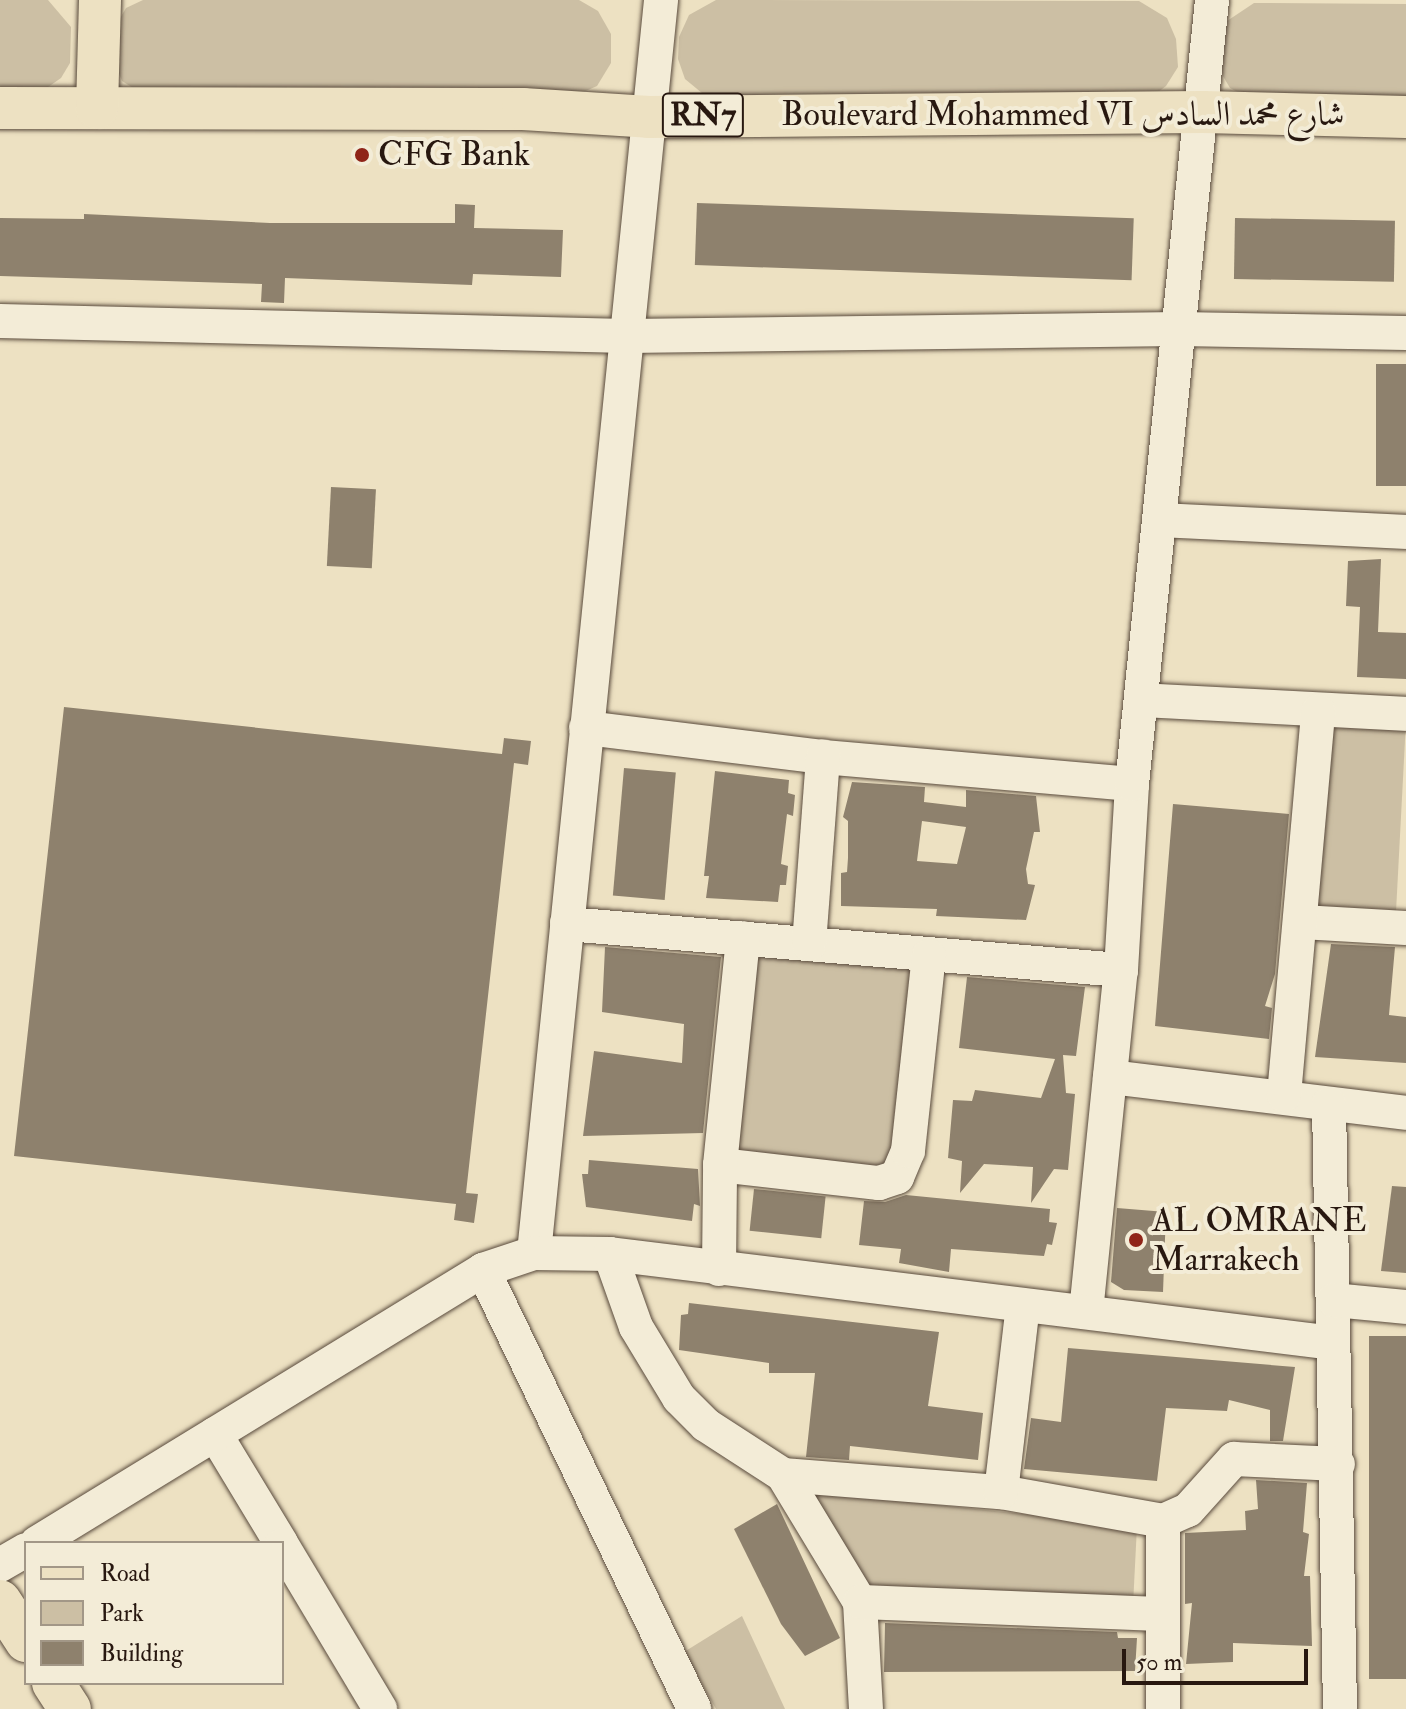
<!DOCTYPE html>
<html>
<head>
<meta charset="utf-8">
<style>
	body { margin:0 }
	#map { position:relative; width:1406px; height:1709px; overflow:hidden; background:#ede1c2; font-family:"IM FELL Double Pica",Amiri,serif }
	div>[style] { position:absolute }
	.green>* { inset:0; background:#ccbfa4; transform-origin:0 0 }
	.building>* { inset:0; background:#8e816d; transform-origin:0 0 }
	.roads { filter:drop-shadow(0 0 2px #594a3c) drop-shadow(0 0 2px #594a3c) }
	.minor>* { height:34px; margin:-17px; padding:0 17px; transform-origin:17px; border-radius:17px; background:#f3ecd7 }
	.major>* { height:42px; margin:-21px; padding:0 21px; transform-origin:21px; border-radius:21px; background:#ede1c2 }
	.dots>* { width:22px; height:22px; translate:-50% -50%; box-sizing:border-box; border:4px solid #f3ecd7; border-radius:50% }
	span { translate:-50% -50%; white-space:nowrap; text-align:center; line-height:1.15; -webkit-text-stroke:8px #f3ecd7; paint-order:stroke }
	.shield-label span { padding:2px 6px; background:#f3ecd7; border:2px solid; border-radius:6px; -webkit-text-stroke-width:0 }
	.shield-label { font-size:32px; color:#281810; font-weight:700 }
	.street-label { font-size:34px; color:#281810 }
	.poi-label { font-size:34px; color:#281810 }
	.left { translate:0 -50%; text-align:left }
	.legend { position:absolute; left:24px; top:1541px; width:260px; height:144px; box-sizing:border-box; background:#f3ecd7; border:2px solid #a29787; margin:0; padding:10px 14px; list-style:none; font-size:24px; color:#281810 }
	.legend li { display:flex; align-items:center; gap:16px; height:40px }
	.legend b { width:40px; border:2px solid #a29787 }
	.scale { position:absolute; left:1122px; top:1649px; width:186px; height:36px; box-sizing:border-box; border:4px solid #281810; border-top:0; padding-left:10px; font-size:24px; line-height:28px; white-space:nowrap; color:#281810; -webkit-text-stroke:6px #f3ecd7; paint-order:stroke }
</style>
</head>
<body>
<div id="map">
	<div class="green">
		<div style="clip-path:polygon(0 0,48px 0,71px 27px,70px 63px,61px 78px,38px 94px,0 94px)"></div>
		<div style="clip-path:polygon(143px 0,579px 0,598px 11px,611px 34px,611px 63px,597px 86px,572px 97px,146px 96px,122px 81px,115px 64px,114px 29px,126px 8px)"></div>
		<div style="clip-path:polygon(716px 0,1139px 1px,1167px 18px,1176px 39px,1178px 67px,1166px 86px,1145px 102px,708px 98px,685px 79px,678px 59px,679px 37px,689px 15px)"></div>
		<div style="clip-path:polygon(1254px 3px,1406px 4px,1406px 103px,1253px 100px,1230px 88px,1217px 66px,1216px 41px,1227px 21px)"></div>
		<div style="left:1324px;top:719px;width:82px;height:193px;rotate:3deg"></div>
		<div style="left:748px;top:950px;width:174px;height:211px;rotate:6deg"></div>
		<div style="clip-path:polygon(787px 1489px,1137px 1526px,1133px 1605px,853px 1601px)"></div>
		<div style="clip-path:polygon(742px 1616px,785px 1709px,716px 1709px,684px 1652px)"></div>
	</div>
	<div class="building">
		<div style="left:697px;top:203px;width:437px;height:62px;rotate:2deg"></div>
		<div style="clip-path:polygon(455px 204px,475px 205px,474px 228px,563px 230px,561px 277px,473px 274px,472px 285px,285px 278px,284px 303px,261px 302px,262px 284px,0 276px,0 218px,84px 219px,84px 214px,270px 223px,455px 223px)"></div>
		<div style="left:1235px;top:218px;width:160px;height:61px;rotate:1deg"></div>
		<div style="left:1376px;top:364px;width:30px;height:122px"></div>
		<div style="left:331px;top:487px;width:45px;height:79px;rotate:3deg"></div>
		<div style="clip-path:polygon(1381px 559px,1378px 632px,1406px 633px,1406px 679px,1357px 677px,1360px 607px,1346px 606px,1348px 561px)"></div>
		<div style="clip-path:polygon(64px 707px,502px 754px,504px 738px,531px 741px,528px 765px,514px 763px,466px 1193px,478px 1194px,474px 1223px,454px 1220px,456px 1204px,14px 1156px)"></div>
		<div style="left:624px;top:768px;width:52px;height:128px;rotate:5deg"></div>
		<div style="clip-path:polygon(715px 771px,789px 780px,788px 793px,795px 795px,793px 816px,787px 814px,781px 864px,788px 866px,786px 885px,780px 885px,778px 902px,706px 898px,709px 876px,704px 876px)"></div>
		<div style="clip-path:polygon(evenodd,852px 782px,925px 787px,924px 802px,966px 807px,966px 790px,1036px 796px,1040px 832px,1034px 832px,1026px 869px,1028px 884px,1035px 885px,1026px 920px,936px 916px,937px 909px,841px 906px,841px 873px,847px 872px,848px 858px,848px 821px,843px 817px,852px 782px,922px 821px,966px 827px,957px 864px,917px 861px,922px 821px)"></div>
		<div style="clip-path:polygon(1173px 804px,1289px 814px,1275px 974px,1265px 1006px,1272px 1008px,1269px 1039px,1155px 1026px)"></div>
		<div style="clip-path:polygon(1331px 944px,1395px 947px,1389px 1015px,1406px 1017px,1406px 1063px,1315px 1057px)"></div>
		<div style="clip-path:polygon(605px 947px,721px 957px,703px 1133px,583px 1136px,594px 1051px,682px 1063px,684px 1024px,602px 1012px)"></div>
		<div style="clip-path:polygon(967px 977px,1085px 987px,1076px 1056px,1063px 1055px,1066px 1093px,1075px 1094px,1068px 1170px,1054px 1169px,1031px 1203px,1033px 1167px,984px 1164px,960px 1193px,962px 1161px,948px 1158px,953px 1100px,972px 1101px,975px 1090px,1041px 1098px,1055px 1059px,959px 1048px)"></div>
		<div style="clip-path:polygon(589px 1160px,698px 1169px,700px 1206px,694px 1204px,692px 1221px,586px 1207px,582px 1174px,588px 1174px)"></div>
		<div style="clip-path:polygon(1392px 1186px,1406px 1187px,1406px 1273px,1381px 1271px)"></div>
		<div style="left:754px;top:1189px;width:72px;height:42px;rotate:6deg"></div>
		<div style="clip-path:polygon(906px 1195px,1050px 1209px,1049px 1222px,1057px 1223px,1052px 1245px,1047px 1244px,1044px 1256px,951px 1249px,949px 1272px,899px 1263px,901px 1249px,859px 1245px,864px 1201px,885px 1202px)"></div>
		<div style="clip-path:polygon(1117px 1208px,1166px 1212px,1163px 1292px,1124px 1290px,1111px 1282px)"></div>
		<div style="clip-path:polygon(689px 1303px,939px 1332px,928px 1406px,983px 1413px,978px 1460px,850px 1446px,849px 1460px,806px 1457px,815px 1373px,769px 1373px,769px 1363px,679px 1350px,681px 1315px,688px 1314px)"></div>
		<div style="left:1369px;top:1336px;width:37px;height:343px"></div>
		<div style="clip-path:polygon(1068px 1348px,1295px 1367px,1283px 1441px,1270px 1441px,1270px 1410px,1229px 1400px,1227px 1411px,1166px 1408px,1157px 1481px,1024px 1469px,1031px 1418px,1061px 1422px)"></div>
		<div style="clip-path:polygon(1256px 1480px,1307px 1483px,1303px 1532px,1309px 1534px,1304px 1576px,1310px 1576px,1312px 1646px,1233px 1643px,1233px 1662px,1186px 1664px,1192px 1603px,1185px 1604px,1185px 1533px,1246px 1530px,1245px 1511px,1258px 1509px)"></div>
		<div style="clip-path:polygon(777px 1504px,840px 1638px,805px 1656px,781px 1624px,734px 1529px)"></div>
		<div style="clip-path:polygon(885px 1623px,1117px 1632px,1118px 1638px,1137px 1638px,1135px 1671px,884px 1672px)"></div>
	</div>
	<div class="roads">
		<div class="minor">
			<div style="left:0;top:321px;width:627px;rotate:1.37deg"></div>
			<div style="left:627px;top:336px;width:552px;rotate:-0.73deg"></div>
			<div style="left:1179px;top:329px;width:227px;rotate:1deg"></div>
			<div style="left:1161px;top:520px;width:245px;rotate:2.8deg"></div>
			<div style="left:1141px;top:700px;width:265px;rotate:3deg"></div>
			<div style="left:586px;top:728px;width:239px;rotate:7deg"></div>
			<div style="left:823px;top:757px;width:310px;rotate:5deg"></div>
			<div style="left:1301px;top:922px;width:105px;rotate:3.3deg"></div>
			<div style="left:567px;top:924px;width:556px;rotate:4.75deg"></div>
			<div style="left:809px;top:944px;width:188px;rotate:-85.7deg"></div>
			<div style="left:1110px;top:1077px;width:298px;rotate:6.9deg"></div>
			<div style="left:1284px;top:1095px;width:385px;rotate:-84.9deg"></div>
			<div style="left:1329px;top:1104px;width:605px;rotate:88.96deg"></div>
			<div style="left:720px;top:1165px;width:160px;rotate:6.5deg"></div>
			<div style="left:879px;top:1183px;width:19px;rotate:-18deg"></div>
			<div style="left:897px;top:1177px;width:28px;rotate:-67deg"></div>
			<div style="left:908px;top:1151px;width:196px;rotate:-83.9deg"></div>
			<div style="left:534px;top:1253px;width:1259px;rotate:-84.21deg"></div>
			<div style="left:610px;top:1254px;width:77px;rotate:70.4deg"></div>
			<div style="left:636px;top:1327px;width:83px;rotate:58.8deg"></div>
			<div style="left:679px;top:1398px;width:38px;rotate:45deg"></div>
			<div style="left:706px;top:1425px;width:92px;rotate:33deg"></div>
			<div style="left:783px;top:1475px;width:149px;rotate:58.8deg"></div>
			<div style="left:860px;top:1602px;width:107px;rotate:86.8deg"></div>
			<div style="left:719px;top:1269px;width:104px;rotate:-89.4deg"></div>
			<div style="left:720px;top:1165px;width:228px;rotate:-84.2deg"></div>
			<div style="left:483px;top:1270px;width:487px;rotate:64.3deg"></div>
			<div style="left:1334px;top:1300px;width:72px;rotate:5.6deg"></div>
			<div style="left:1086px;top:1312px;width:344px;rotate:-84.2deg"></div>
			<div style="left:1121px;top:970px;width:186px;rotate:-86.6deg"></div>
			<div style="left:1132px;top:784px;width:788px;rotate:-84.17deg"></div>
			<div style="left:215px;top:1434px;width:127px;rotate:58.8deg"></div>
			<div style="left:783px;top:1475px;width:219px;rotate:4.5deg"></div>
			<div style="left:1001px;top:1492px;width:165px;rotate:10.1deg"></div>
			<div style="left:1163px;top:1521px;width:27px;rotate:-24deg"></div>
			<div style="left:1188px;top:1510px;width:69px;rotate:-48deg"></div>
			<div style="left:1234px;top:1459px;width:104px;rotate:2.8deg"></div>
			<div style="left:1001px;top:1492px;width:187px;rotate:-83.3deg"></div>
			<div style="left:37px;top:1543px;width:523px;rotate:-31.47deg"></div>
			<div style="left:483px;top:1270px;width:54px;rotate:-18.4deg"></div>
			<div style="left:534px;top:1253px;width:76px;rotate:0.8deg"></div>
			<div style="left:610px;top:1254px;width:728px;rotate:7.02deg"></div>
			<div style="left:282px;top:1545px;width:191px;rotate:59.1deg"></div>
			<div style="left:0;top:1565px;width:30px;rotate:-30deg"></div>
			<div style="left:860px;top:1602px;width:301px;rotate:2.3deg"></div>
			<div style="left:1163px;top:1709px;width:188px;rotate:-90deg"></div>
		</div>
		<div class="major">
			<div style="left:0;top:108px;width:523px;rotate:0.11deg"></div>
			<div style="left:523px;top:109px;width:126px;rotate:3.6deg"></div>
			<div style="left:649px;top:117px;width:554px;rotate:-0.52deg"></div>
			<div style="left:1203px;top:112px;width:203px;rotate:1.4deg"></div>
			<div style="left:97px;top:108px;width:108px;rotate:-88.4deg"></div>
			<div style="left:0;top:1601px;width:48px;rotate:57deg"></div>
			<div style="left:53px;top:1683px;width:31px;rotate:57deg"></div>
		</div>
	</div>
	<div class="dots">
		<div style="left:362px;top:155px;background:#8f2418"></div>
		<div style="left:1136px;top:1240px;background:#8f2418"></div>
	</div>
	<div class="shield-label">
		<span style="left:703px;top:115px">RN7</span>
	</div>
	<div class="street-label">
		<span style="left:1063px;top:115px">Boulevard Mohammed VI شارع محمد السادس</span>
	</div>
	<div class="poi-label">
		<span class="left" style="left:378px;top:155px">CFG Bank</span>
		<span class="left" style="left:1152px;top:1240px">AL OMRANE<br>Marrakech</span>
	</div>
	<ul class="legend">
	<li><b style="height:10px;background:#ede1c2"></b>Road</li>
	<li><b style="height:22px;background:#ccbfa4"></b>Park</li>
	<li><b style="height:22px;background:#8e816d"></b>Building</li>
	</ul>
	<div class="scale">50 m</div>
</div>
</body>
</html>
